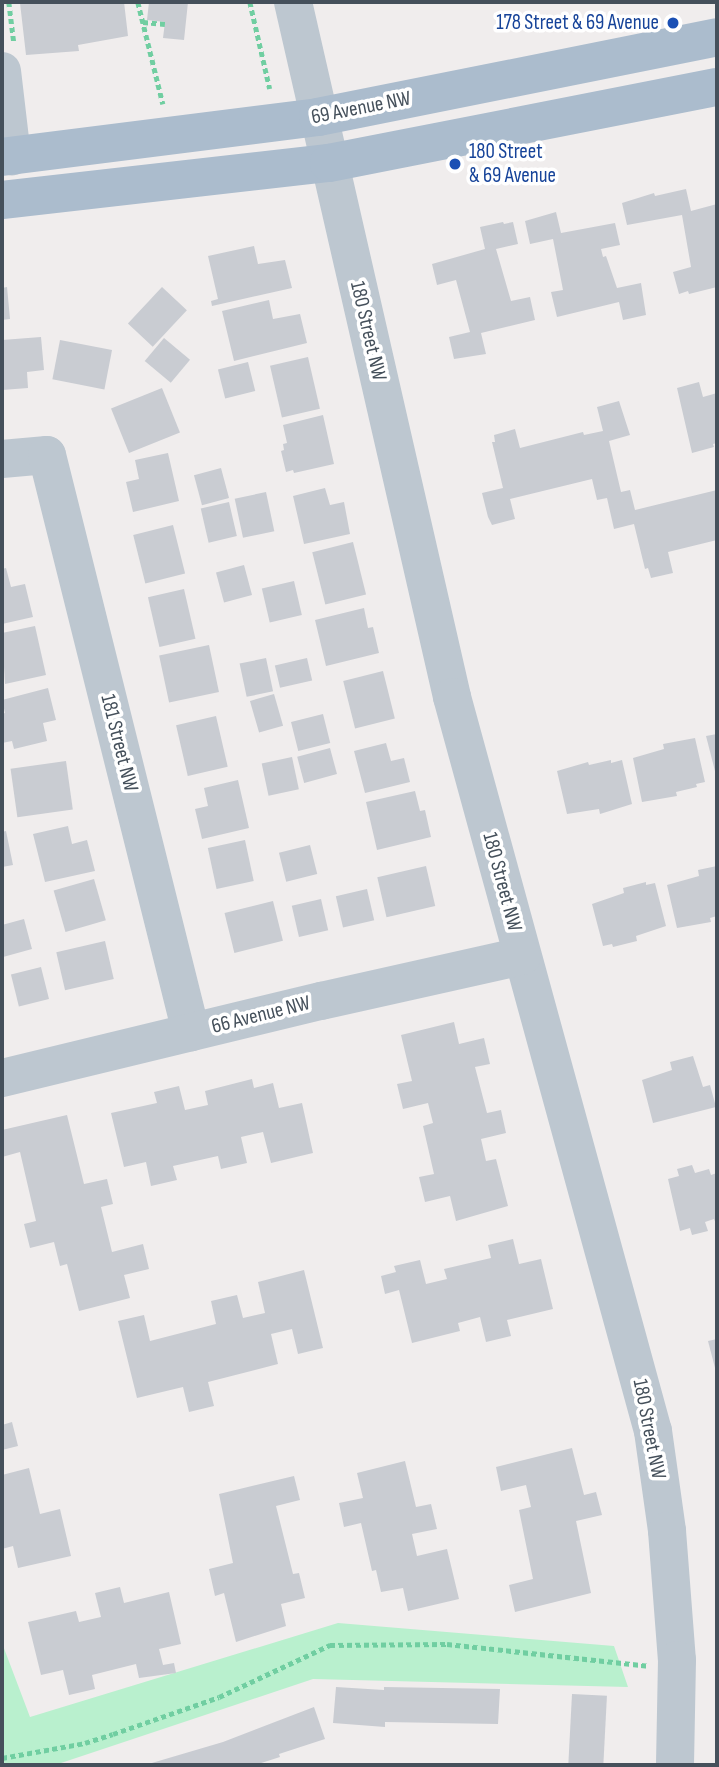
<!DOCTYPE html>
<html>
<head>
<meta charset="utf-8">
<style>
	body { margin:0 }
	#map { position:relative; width:719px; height:1767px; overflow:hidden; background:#f0eded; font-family:"Sofia Sans Condensed",sans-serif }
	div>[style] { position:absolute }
	.green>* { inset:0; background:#b9f0ce }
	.building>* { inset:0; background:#c9ccd2; transform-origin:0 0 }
	.path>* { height:4.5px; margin-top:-2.25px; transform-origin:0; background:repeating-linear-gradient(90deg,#70cea1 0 5px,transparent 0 8.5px) }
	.minor>* { height:38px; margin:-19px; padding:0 19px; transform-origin:19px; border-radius:19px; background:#bdc7d0 }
	.major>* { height:38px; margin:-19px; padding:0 19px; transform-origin:19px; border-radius:19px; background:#abbccd }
	.dots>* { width:19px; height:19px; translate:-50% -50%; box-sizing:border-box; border:4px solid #fff; border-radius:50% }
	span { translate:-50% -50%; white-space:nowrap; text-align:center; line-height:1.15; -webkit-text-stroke:7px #fff; paint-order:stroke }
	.transit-label { font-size:21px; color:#164399 }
	.right { translate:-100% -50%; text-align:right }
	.left { translate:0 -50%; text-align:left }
	.street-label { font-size:21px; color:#45505b }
	.frame { position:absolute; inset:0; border:4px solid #45505b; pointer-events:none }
</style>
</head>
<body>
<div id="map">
	<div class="green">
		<div style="clip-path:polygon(338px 1623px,614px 1646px,628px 1687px,313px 1679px,55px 1765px,2px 1765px,2px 1643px,30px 1717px)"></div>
	</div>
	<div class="building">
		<div style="clip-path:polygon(31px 2px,124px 2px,128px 36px,78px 45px,79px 51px,26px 55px,20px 3px)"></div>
		<div style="clip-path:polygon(149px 2px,188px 2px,184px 40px,163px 38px,165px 22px,147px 20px)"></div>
		<div style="clip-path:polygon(686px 189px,691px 211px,717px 204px,717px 287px,689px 294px,688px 291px,679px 294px,673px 272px,691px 267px,682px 215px,627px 225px,622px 203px,654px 193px,655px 196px)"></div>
		<div style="clip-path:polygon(556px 212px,561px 233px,615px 223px,620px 245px,601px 249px,603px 257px,606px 256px,617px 288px,641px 283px,646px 315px,623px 320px,619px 302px,557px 317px,551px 292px,563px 290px,553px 239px,530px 244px,525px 221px)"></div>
		<div style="clip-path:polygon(503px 222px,504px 224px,513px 222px,518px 244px,496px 249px,511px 301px,530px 297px,535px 320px,481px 333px,486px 354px,454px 359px,449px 337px,470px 332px,456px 280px,437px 285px,432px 264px,485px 249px,480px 227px)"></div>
		<div style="clip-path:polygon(254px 246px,258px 264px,285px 260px,292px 288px,212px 306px,211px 301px,218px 299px,208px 256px)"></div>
		<div style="clip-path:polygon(7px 287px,10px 319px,2px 320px,2px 288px)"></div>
		<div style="left:162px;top:287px;width:34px;height:50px;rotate:43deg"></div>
		<div style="clip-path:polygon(269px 300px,273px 319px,300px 314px,307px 343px,234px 361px,222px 311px)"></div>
		<div style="clip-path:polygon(41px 337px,44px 370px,27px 372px,28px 388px,2px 390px,2px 340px)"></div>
		<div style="left:164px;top:338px;width:34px;height:30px;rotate:40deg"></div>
		<div style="left:60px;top:340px;width:53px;height:40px;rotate:11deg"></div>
		<div style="left:308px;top:357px;width:53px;height:39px;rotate:77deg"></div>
		<div style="left:248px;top:362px;width:30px;height:31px;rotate:76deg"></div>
		<div style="clip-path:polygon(699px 382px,703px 397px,717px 393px,717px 443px,713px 444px,714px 447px,692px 453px,677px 388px)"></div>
		<div style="left:162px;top:388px;width:48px;height:55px;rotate:68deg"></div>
		<div style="clip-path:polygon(619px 401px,630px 435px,609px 441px,621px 492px,630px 490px,635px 510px,717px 490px,717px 540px,668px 552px,673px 573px,651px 578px,648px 568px,645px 569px,634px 524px,614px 529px,607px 498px,597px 500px,592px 479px,510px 499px,515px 519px,492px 525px,488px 517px,482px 493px,503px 488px,492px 442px,495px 442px,494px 435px,515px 429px,520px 448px,583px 432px,584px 435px,603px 431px,597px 407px)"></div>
		<div style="clip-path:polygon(323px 415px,334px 464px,294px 473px,293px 470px,286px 472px,281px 451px,284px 450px,283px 444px,287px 443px,283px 425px)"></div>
		<div style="clip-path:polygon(168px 453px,179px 501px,133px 512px,126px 482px,139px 479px,135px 460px)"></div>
		<div style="left:221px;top:468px;width:31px;height:28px;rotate:75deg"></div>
		<div style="clip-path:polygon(325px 488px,330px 505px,344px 502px,350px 534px,304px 544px,293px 496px)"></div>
		<div style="left:266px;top:492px;width:40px;height:32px;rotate:78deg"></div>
		<div style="left:229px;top:502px;width:35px;height:29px;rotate:77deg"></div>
		<div style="left:173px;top:525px;width:50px;height:41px;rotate:76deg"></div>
		<div style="left:353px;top:542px;width:54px;height:42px;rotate:76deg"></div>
		<div style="left:244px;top:565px;width:31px;height:29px;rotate:75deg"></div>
		<div style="clip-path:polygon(6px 568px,11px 587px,25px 584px,33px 617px,2px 624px,2px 569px)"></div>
		<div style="left:294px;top:581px;width:35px;height:33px;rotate:77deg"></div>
		<div style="left:184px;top:589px;width:51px;height:37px;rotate:77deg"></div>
		<div style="clip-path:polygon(364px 608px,368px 628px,373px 627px,379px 653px,326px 666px,315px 620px)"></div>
		<div style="clip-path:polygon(35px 626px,46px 675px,5px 684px,2px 633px)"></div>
		<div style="left:209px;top:645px;width:48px;height:51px;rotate:78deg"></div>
		<div style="left:266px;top:658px;width:34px;height:27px;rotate:78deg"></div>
		<div style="left:307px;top:658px;width:23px;height:33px;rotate:77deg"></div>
		<div style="left:383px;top:671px;width:49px;height:41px;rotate:76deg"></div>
		<div style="clip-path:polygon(48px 688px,56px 720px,43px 723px,47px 741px,14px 749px,12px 741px,2px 743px,2px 714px,5px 713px,2px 700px)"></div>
		<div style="left:274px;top:694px;width:33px;height:25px;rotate:74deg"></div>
		<div style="left:323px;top:714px;width:30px;height:33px;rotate:76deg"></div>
		<div style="left:216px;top:716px;width:52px;height:41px;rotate:77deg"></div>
		<div style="clip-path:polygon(717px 734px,717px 775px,716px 775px,706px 736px)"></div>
		<div style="clip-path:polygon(695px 738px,705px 782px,696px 784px,697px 787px,676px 792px,677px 796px,642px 802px,633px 758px,664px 749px,663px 744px)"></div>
		<div style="clip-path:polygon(386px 743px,391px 761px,404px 758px,410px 782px,365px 793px,354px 751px)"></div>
		<div style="left:330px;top:748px;width:27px;height:34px;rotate:75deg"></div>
		<div style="left:292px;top:757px;width:33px;height:31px;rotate:78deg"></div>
		<div style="clip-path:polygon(611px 760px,611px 763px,622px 760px,632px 804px,600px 814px,599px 809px,567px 814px,557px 771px,588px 762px,589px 765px)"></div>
		<div style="left:66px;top:761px;width:49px;height:56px;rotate:82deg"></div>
		<div style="clip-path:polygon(238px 780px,249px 828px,202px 839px,195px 809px,208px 806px,204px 788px)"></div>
		<div style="clip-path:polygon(415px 791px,420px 811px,425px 810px,431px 837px,377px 850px,366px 802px)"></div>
		<div style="clip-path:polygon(68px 826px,72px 844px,87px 840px,95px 871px,45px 882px,33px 834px)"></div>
		<div style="clip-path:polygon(6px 831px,13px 865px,2px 867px,2px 832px)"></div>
		<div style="left:245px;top:840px;width:42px;height:38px;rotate:78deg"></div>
		<div style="left:310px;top:845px;width:30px;height:32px;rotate:76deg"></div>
		<div style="left:426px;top:866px;width:41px;height:50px;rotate:77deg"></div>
		<div style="clip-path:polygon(717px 866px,717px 916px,710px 918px,711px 922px,677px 928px,667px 885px,699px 876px,698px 870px)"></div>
		<div style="left:94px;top:879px;width:43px;height:42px;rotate:74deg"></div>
		<div style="clip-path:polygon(646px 882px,646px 885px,655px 883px,666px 926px,636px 936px,637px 941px,613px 947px,612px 944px,603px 946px,592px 904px,624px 893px,623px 888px)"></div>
		<div style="left:367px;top:889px;width:32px;height:32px;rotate:77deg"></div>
		<div style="left:321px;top:899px;width:32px;height:30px;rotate:77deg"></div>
		<div style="left:273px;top:901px;width:41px;height:50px;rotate:76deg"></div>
		<div style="clip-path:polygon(24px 919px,32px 949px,3px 957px,2px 925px)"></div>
		<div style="left:105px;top:941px;width:39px;height:50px;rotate:77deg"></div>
		<div style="left:41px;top:967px;width:33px;height:31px;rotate:76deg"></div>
		<div style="clip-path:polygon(454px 1022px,459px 1044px,484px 1038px,490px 1064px,475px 1067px,487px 1113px,501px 1110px,506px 1133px,481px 1139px,486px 1161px,496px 1159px,508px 1206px,456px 1221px,450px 1196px,425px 1202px,419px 1177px,434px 1174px,423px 1126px,433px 1123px,428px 1103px,403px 1109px,397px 1084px,412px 1081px,401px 1035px)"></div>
		<div style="clip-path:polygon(693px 1056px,703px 1087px,710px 1085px,716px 1107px,653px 1123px,642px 1080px,672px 1070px,670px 1062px)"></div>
		<div style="clip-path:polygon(252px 1079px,254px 1088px,273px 1083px,279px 1108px,302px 1103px,313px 1153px,271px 1163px,263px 1132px,241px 1137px,247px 1163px,221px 1169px,218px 1156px,173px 1166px,177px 1180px,151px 1186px,146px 1162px,124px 1167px,111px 1113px,157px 1103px,154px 1092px,179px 1086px,185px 1110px,208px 1105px,205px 1091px)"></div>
		<div style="clip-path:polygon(67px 1115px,84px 1184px,107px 1179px,113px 1204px,101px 1207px,112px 1252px,143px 1244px,149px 1269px,124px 1275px,130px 1298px,79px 1311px,67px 1264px,60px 1266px,54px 1242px,30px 1248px,24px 1224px,36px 1221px,20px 1152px,2px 1157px,2px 1130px)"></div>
		<div style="clip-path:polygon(692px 1165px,695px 1173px,709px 1169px,711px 1175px,717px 1173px,717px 1226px,714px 1219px,705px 1222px,708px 1231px,692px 1235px,690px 1228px,680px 1231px,668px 1179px,679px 1176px,677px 1169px)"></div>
		<div style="clip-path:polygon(513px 1239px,519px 1264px,541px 1259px,553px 1309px,507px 1320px,511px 1336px,486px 1342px,480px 1317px,458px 1323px,460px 1331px,412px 1343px,399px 1290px,385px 1294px,381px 1276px,396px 1272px,394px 1266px,420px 1260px,426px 1284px,447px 1279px,444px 1269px,491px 1258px,488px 1245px)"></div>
		<div style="clip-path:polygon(304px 1270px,323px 1348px,298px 1354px,292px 1329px,271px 1334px,278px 1364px,208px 1382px,214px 1406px,189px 1412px,183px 1387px,137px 1398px,118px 1321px,144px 1315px,150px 1341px,216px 1324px,211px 1301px,237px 1295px,243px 1318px,265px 1313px,258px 1282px)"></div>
		<div style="clip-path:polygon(717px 1339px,717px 1367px,715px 1368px,708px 1341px)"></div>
		<div style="clip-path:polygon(12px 1422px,18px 1446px,2px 1450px,2px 1425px)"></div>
		<div style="clip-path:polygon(572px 1448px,584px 1495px,596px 1492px,602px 1515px,576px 1521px,591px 1593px,515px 1612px,509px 1585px,533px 1579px,519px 1510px,531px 1507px,526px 1485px,501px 1491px,496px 1467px)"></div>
		<div style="clip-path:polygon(405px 1461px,416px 1507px,431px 1504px,437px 1529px,412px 1534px,417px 1556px,447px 1549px,459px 1599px,408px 1611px,403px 1588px,381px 1592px,376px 1570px,372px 1571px,361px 1523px,344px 1527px,339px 1503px,363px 1498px,357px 1473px)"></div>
		<div style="clip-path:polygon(29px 1468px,40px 1514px,60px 1509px,71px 1556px,18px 1568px,13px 1546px,2px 1549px,2px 1475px)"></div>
		<div style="clip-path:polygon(294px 1476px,300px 1500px,276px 1506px,293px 1574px,299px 1573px,305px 1598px,281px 1604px,286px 1626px,236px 1642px,224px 1593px,215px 1596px,209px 1569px,233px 1563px,219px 1494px)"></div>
		<div style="clip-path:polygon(120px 1587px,124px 1603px,169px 1592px,181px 1644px,159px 1649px,163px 1665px,174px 1663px,176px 1673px,139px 1678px,136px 1664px,92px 1675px,95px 1689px,69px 1695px,63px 1670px,41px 1675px,28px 1622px,76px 1611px,79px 1622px,101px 1617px,95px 1593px)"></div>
		<div style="clip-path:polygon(336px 1687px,384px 1690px,384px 1687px,500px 1689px,498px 1724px,385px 1722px,385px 1727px,333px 1723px)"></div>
		<div style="left:572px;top:1694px;width:35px;height:71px;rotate:3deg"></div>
		<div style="clip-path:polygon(314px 1707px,325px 1739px,279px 1754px,280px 1757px,255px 1765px,145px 1765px,223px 1742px)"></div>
	</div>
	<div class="path">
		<div style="left:9px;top:2px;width:41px;rotate:83deg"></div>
		<div style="left:23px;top:2px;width:1px;rotate:90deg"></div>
		<div style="left:138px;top:2px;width:105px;rotate:76.2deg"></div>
		<div style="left:250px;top:2px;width:89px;rotate:77.1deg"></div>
		<div style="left:143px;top:22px;width:22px;rotate:5deg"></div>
		<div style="left:2px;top:1758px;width:84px;rotate:-10.2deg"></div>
		<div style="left:85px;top:1743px;width:29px;rotate:-18deg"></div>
		<div style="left:113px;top:1734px;width:112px;rotate:-19.2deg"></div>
		<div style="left:219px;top:1697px;width:123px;rotate:-25.1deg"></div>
		<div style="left:330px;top:1645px;width:117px;rotate:-0.5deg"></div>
		<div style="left:447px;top:1644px;width:202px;rotate:6.2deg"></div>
	</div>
	<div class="minor">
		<div style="left:293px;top:2px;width:713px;rotate:77.11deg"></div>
		<div style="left:452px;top:697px;width:761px;rotate:74.69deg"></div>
		<div style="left:653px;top:1431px;width:101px;rotate:82deg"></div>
		<div style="left:667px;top:1531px;width:129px;rotate:85.6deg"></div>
		<div style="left:677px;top:1660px;width:105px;rotate:91.1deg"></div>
		<div style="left:2px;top:71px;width:86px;rotate:83.3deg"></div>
		<div style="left:2px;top:459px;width:45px;rotate:-5.1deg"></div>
		<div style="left:47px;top:455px;width:595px;rotate:75.99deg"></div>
		<div style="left:2px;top:1078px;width:328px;rotate:-13.6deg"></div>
		<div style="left:321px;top:1001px;width:206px;rotate:-12.6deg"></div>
	</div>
	<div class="major">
		<div style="left:2px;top:157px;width:319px;rotate:-7.2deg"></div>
		<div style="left:318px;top:117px;width:407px;rotate:-11.3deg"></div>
		<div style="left:2px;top:200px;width:329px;rotate:-6.5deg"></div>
		<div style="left:329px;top:163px;width:395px;rotate:-11.1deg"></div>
	</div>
	<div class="dots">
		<div style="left:673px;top:23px;background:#1a4fb4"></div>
		<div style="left:455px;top:164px;background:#1a4fb4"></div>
	</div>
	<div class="transit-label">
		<span class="right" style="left:659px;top:23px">178 Street &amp; 69 Avenue</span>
		<span class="left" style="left:469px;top:164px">180 Street<br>&amp; 69 Avenue</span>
	</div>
	<div class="street-label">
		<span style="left:361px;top:108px;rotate:-11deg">69 Avenue NW</span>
		<span style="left:368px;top:331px;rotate:77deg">180 Street NW</span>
		<span style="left:119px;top:743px;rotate:76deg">181 Street NW</span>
		<span style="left:502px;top:882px;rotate:75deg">180 Street NW</span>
		<span style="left:261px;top:1015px;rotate:-14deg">66 Avenue NW</span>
		<span style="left:649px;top:1429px;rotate:79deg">180 Street NW</span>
	</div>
	<div class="frame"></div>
</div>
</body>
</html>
